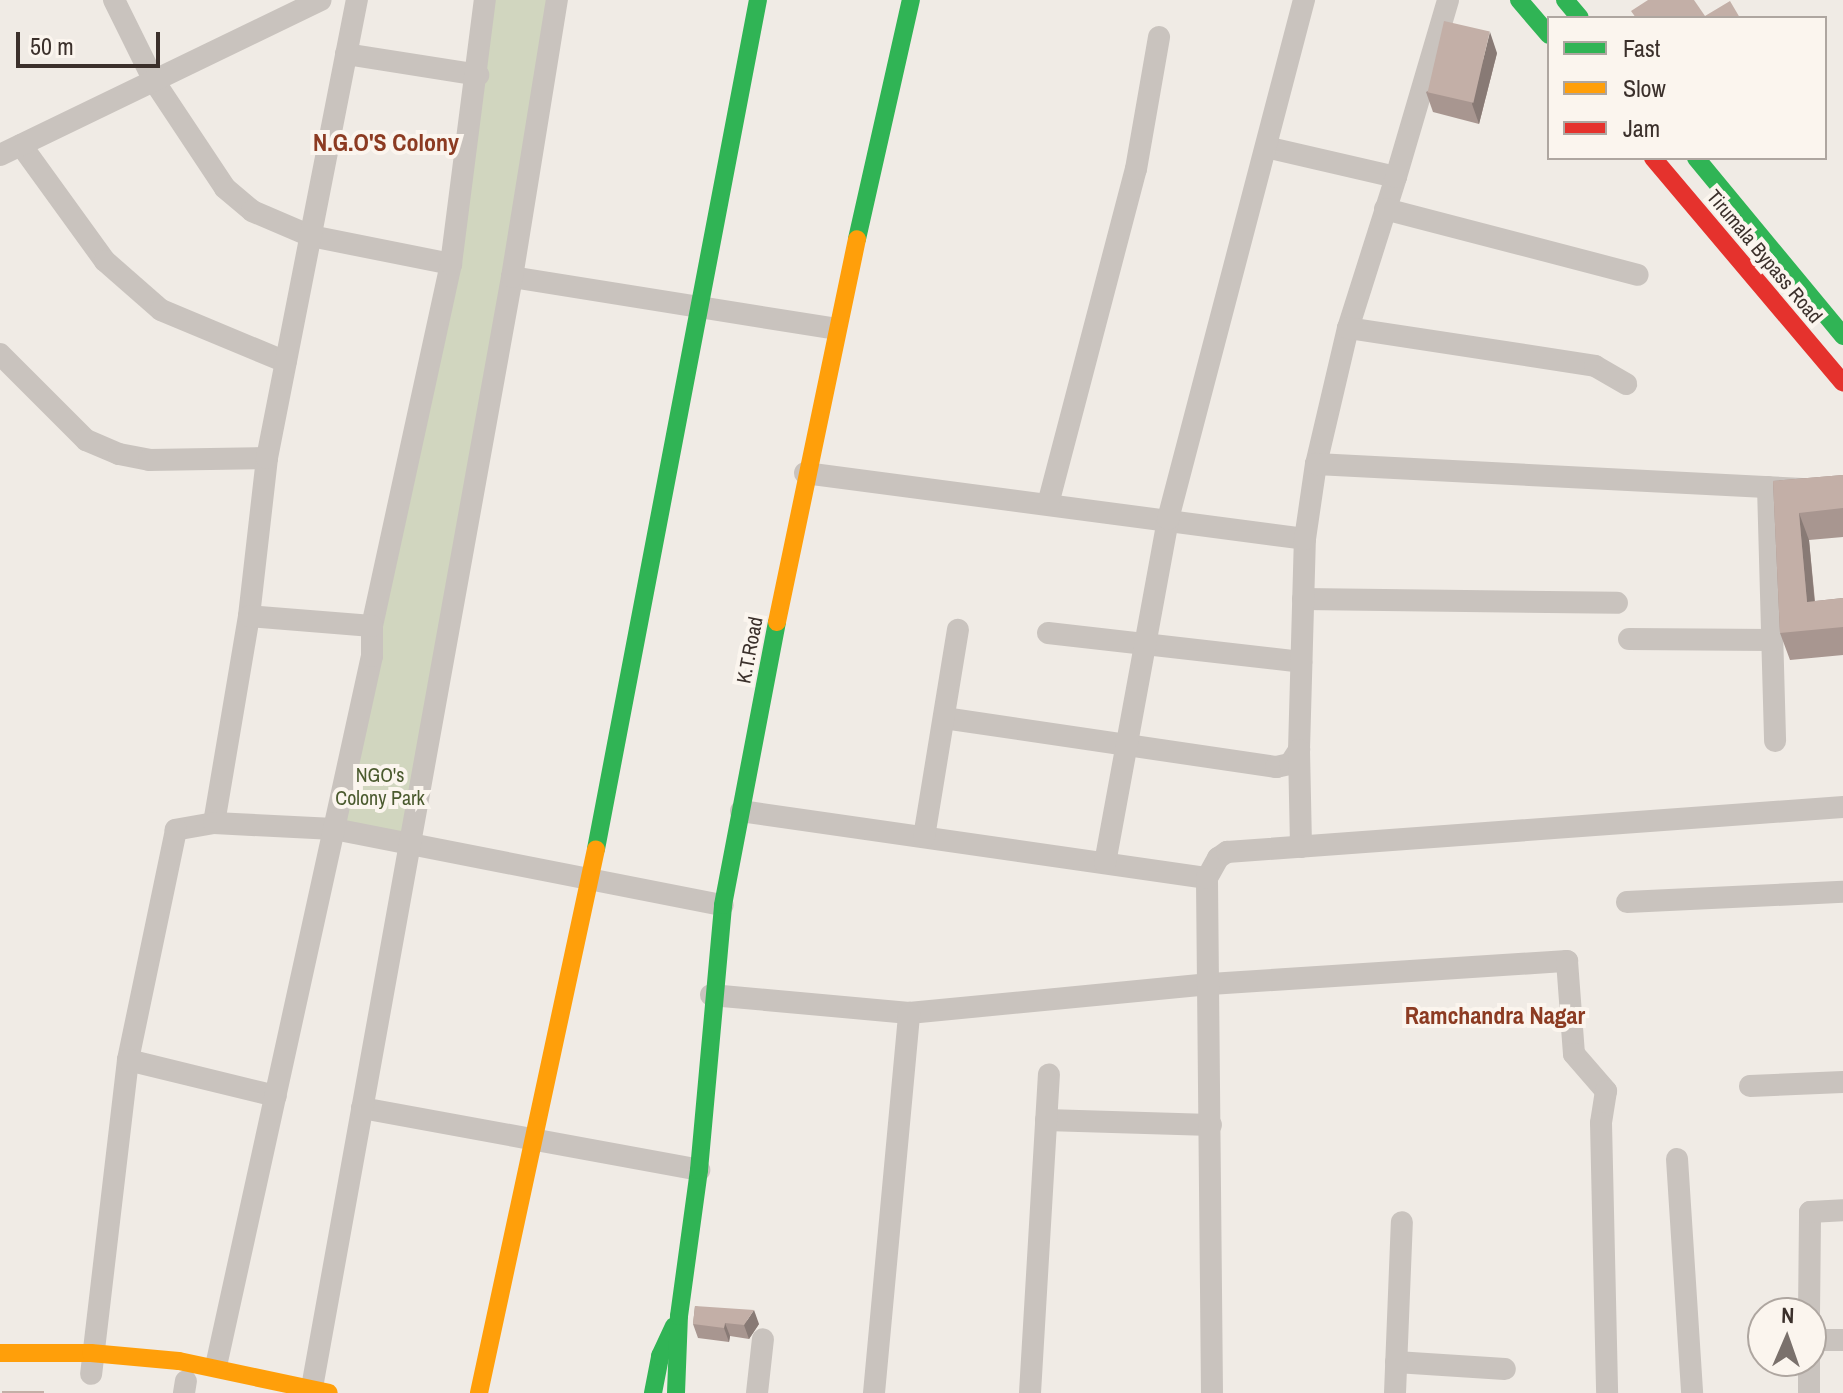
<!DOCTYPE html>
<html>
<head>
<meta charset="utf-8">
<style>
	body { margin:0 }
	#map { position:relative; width:1843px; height:1393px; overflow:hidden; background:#f0ebe5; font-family:"Archivo Narrow",sans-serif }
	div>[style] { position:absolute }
	.green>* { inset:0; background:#d1d6bf }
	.street>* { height:22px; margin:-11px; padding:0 11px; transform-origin:11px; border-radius:11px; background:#c9c3be }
	.fast>* { height:18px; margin:-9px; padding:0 9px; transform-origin:9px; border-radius:9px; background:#30b455 }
	.slow>* { height:18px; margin:-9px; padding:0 9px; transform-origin:9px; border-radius:9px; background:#ff9f0a }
	.jam>* { height:18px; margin:-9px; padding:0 9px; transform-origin:9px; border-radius:9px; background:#e5322d }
	.wall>* { inset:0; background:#a89690 }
	.shaded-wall>* { inset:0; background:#887a75 }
	.building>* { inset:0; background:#c3afa7; transform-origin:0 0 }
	span { translate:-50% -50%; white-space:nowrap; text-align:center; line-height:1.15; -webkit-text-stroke:8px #fbf5ee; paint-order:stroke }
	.street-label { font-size:20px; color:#3b302b }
	.park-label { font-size:20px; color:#4a5a2e }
	.quarter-label { font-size:24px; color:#8c3b22; font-weight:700 }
	.legend { position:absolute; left:1547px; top:16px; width:280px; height:144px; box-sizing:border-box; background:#fbf5ee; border:2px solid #aea6a0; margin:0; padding:10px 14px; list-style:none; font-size:24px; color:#3b302b }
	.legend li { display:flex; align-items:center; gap:16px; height:40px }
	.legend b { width:40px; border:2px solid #aea6a0 }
	.north { position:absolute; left:1747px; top:1297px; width:80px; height:80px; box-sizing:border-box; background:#fbf5ee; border:2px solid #aea6a0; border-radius:50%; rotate:2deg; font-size:22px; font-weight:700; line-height:32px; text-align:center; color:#3b302b }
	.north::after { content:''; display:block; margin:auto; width:28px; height:36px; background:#7a716c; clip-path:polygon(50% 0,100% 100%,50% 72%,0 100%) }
	.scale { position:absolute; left:16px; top:32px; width:144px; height:36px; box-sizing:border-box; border:4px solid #3b302b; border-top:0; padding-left:10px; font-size:24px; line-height:28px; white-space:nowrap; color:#3b302b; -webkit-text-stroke:6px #fbf5ee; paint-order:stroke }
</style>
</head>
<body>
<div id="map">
	<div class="green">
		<div style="clip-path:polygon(484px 0,557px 0,409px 844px,331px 829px,461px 250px)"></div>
	</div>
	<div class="street">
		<div style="left:114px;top:0;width:90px;rotate:63.7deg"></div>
		<div style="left:154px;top:81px;width:128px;rotate:56.4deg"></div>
		<div style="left:225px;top:188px;width:35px;rotate:40deg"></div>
		<div style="left:252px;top:211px;width:64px;rotate:23deg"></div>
		<div style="left:311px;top:236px;width:143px;rotate:11.3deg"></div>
		<div style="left:346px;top:54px;width:134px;rotate:9deg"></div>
		<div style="left:21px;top:145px;width:143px;rotate:54.1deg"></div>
		<div style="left:105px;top:261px;width:74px;rotate:41.2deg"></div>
		<div style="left:161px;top:310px;width:135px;rotate:22.6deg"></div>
		<div style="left:1266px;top:147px;width:133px;rotate:13deg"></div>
		<div style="left:1396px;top:177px;width:158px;rotate:107.6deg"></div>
		<div style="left:1348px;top:328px;width:140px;rotate:103.2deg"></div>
		<div style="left:0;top:155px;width:356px;rotate:-25.8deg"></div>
		<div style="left:1396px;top:177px;width:184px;rotate:-73.6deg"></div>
		<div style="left:1385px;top:209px;width:261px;rotate:14.6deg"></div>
		<div style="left:512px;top:277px;width:327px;rotate:9.1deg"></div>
		<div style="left:1348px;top:328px;width:250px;rotate:8.7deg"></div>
		<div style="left:1595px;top:366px;width:36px;rotate:30deg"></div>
		<div style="left:0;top:354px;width:122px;rotate:45deg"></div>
		<div style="left:86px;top:440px;width:36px;rotate:23deg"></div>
		<div style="left:119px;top:454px;width:31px;rotate:11deg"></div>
		<div style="left:149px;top:460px;width:118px;rotate:-1deg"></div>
		<div style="left:267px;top:458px;width:159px;rotate:96.5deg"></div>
		<div style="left:249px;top:616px;width:210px;rotate:99.6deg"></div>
		<div style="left:214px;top:823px;width:39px;rotate:170deg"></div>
		<div style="left:176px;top:830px;width:235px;rotate:101.8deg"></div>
		<div style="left:128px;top:1060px;width:316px;rotate:96.7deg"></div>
		<div style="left:267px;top:458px;width:467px;rotate:-78.9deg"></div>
		<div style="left:805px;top:473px;width:504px;rotate:7.52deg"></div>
		<div style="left:1768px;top:487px;width:254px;rotate:88.4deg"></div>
		<div style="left:1048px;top:504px;width:346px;rotate:-75.3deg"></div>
		<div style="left:1136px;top:169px;width:134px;rotate:-80.1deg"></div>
		<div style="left:1303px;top:599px;width:314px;rotate:0.7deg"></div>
		<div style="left:372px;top:626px;width:371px;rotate:-77.7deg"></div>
		<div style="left:451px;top:264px;width:266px;rotate:-82.7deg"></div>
		<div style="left:1048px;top:633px;width:255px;rotate:6.5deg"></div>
		<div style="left:1629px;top:639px;width:143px;rotate:0.4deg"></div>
		<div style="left:944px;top:718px;width:336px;rotate:8.4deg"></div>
		<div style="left:1276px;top:767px;width:14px;rotate:-12deg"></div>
		<div style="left:1290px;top:764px;width:17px;rotate:-57deg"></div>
		<div style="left:1299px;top:750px;width:211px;rotate:-88.4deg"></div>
		<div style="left:1305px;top:539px;width:76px;rotate:-81.7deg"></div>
		<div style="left:1316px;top:464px;width:528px;rotate:2.93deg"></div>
		<div style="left:1299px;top:750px;width:97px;rotate:88.8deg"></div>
		<div style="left:741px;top:811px;width:471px;rotate:8.2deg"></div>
		<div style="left:214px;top:823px;width:120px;rotate:2.9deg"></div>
		<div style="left:334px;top:829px;width:396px;rotate:11.1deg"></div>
		<div style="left:924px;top:837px;width:210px;rotate:-80.7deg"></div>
		<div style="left:1105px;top:863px;width:350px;rotate:-79.6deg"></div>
		<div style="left:1168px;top:519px;width:537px;rotate:-75.32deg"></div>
		<div style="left:1627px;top:902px;width:216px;rotate:-2.7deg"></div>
		<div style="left:711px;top:995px;width:199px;rotate:5.2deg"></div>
		<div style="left:909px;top:1013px;width:302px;rotate:-5.5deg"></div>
		<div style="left:1210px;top:984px;width:358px;rotate:-3.7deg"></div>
		<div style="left:1567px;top:961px;width:93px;rotate:85.7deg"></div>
		<div style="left:1574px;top:1054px;width:49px;rotate:49.1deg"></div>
		<div style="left:1606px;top:1091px;width:32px;rotate:99deg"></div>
		<div style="left:1601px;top:1123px;width:270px;rotate:88.7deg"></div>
		<div style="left:128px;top:1060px;width:152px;rotate:13.7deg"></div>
		<div style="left:1750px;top:1086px;width:93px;rotate:-2.5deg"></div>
		<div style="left:362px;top:1108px;width:343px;rotate:10.4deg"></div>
		<div style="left:1046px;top:1120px;width:165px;rotate:1.7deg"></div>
		<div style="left:1677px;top:1159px;width:234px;rotate:86.3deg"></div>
		<div style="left:1809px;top:1313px;width:101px;rotate:-89.4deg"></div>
		<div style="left:1810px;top:1212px;width:33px;rotate:-3deg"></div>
		<div style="left:1811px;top:1340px;width:32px"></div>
		<div style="left:1809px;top:1361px;width:32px;rotate:90deg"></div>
		<div style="left:1396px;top:1362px;width:109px;rotate:3.7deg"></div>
		<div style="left:216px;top:1366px;width:727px;rotate:-77.61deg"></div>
		<div style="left:372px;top:656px;width:30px;rotate:-90deg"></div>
		<div style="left:372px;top:626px;width:123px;rotate:-175.4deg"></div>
		<div style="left:184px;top:1393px;width:12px;rotate:-81deg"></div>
		<div style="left:311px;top:1393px;width:1134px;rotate:-79.79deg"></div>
		<div style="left:512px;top:277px;width:281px;rotate:-80.8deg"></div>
		<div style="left:757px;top:1393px;width:54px;rotate:-83.7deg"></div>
		<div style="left:874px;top:1393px;width:382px;rotate:-84.7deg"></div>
		<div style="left:1030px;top:1393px;width:319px;rotate:-86.6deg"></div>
		<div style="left:1212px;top:1393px;width:515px;rotate:-90.56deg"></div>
		<div style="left:1207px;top:878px;width:23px;rotate:-61deg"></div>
		<div style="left:1218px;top:858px;width:11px;rotate:-34deg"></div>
		<div style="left:1227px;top:852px;width:618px;rotate:-4.18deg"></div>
		<div style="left:1395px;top:1393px;width:171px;rotate:-87.7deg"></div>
	</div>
	<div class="fast">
		<div style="left:1519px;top:0;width:46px;rotate:49.4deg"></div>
		<div style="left:1565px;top:0;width:23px;rotate:50deg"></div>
		<div style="left:1696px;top:158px;width:231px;rotate:50.4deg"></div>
		<div style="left:857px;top:239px;width:245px;rotate:-77.3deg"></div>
		<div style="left:596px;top:849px;width:864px;rotate:-79.2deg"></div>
		<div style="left:653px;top:1393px;width:38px;rotate:-79deg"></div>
		<div style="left:660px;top:1356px;width:33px;rotate:-65deg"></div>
		<div style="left:676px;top:1393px;width:77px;rotate:-87.8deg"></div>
		<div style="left:679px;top:1316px;width:147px;rotate:-82.2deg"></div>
		<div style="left:699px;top:1170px;width:266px;rotate:-84.8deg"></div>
		<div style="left:723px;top:905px;width:288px;rotate:-79.2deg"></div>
	</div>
	<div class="slow">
		<div style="left:777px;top:622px;width:391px;rotate:-78.2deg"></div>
		<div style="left:0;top:1353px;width:91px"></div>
		<div style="left:91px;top:1353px;width:88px;rotate:5.2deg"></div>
		<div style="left:179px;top:1361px;width:153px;rotate:12deg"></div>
		<div style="left:479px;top:1393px;width:556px;rotate:-77.86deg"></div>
	</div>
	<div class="jam">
		<div style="left:1653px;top:158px;width:294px;rotate:49.8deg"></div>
	</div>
	<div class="wall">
		<div style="clip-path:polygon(1497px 53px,1479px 124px,1433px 112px,1426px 92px)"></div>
		<div style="clip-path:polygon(1843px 475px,1843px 537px,1809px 540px,1815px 601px,1843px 598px,1843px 655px,1790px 660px,1780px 633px,1773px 481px)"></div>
		<div style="clip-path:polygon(695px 1306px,759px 1324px,749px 1339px,730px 1336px,729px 1342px,698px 1338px,693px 1324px)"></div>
	</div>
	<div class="shaded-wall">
		<div style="clip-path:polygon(1490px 32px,1497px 53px,1479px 124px,1472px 104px)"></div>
		<div style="clip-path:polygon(1799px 513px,1809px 540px,1817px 629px,1807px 602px)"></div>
		<div style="clip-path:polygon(754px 1310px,759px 1324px,749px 1339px,744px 1325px)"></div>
		<div style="clip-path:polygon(725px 1323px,730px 1336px,729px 1342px,724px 1328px)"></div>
	</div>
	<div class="building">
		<div style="clip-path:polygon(1648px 0,1694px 0,1705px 16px,1730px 1px,1740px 18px,1636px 18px,1631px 11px)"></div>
		<div style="left:1444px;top:21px;width:47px;height:73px;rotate:13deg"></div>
		<div style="clip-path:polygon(1843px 475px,1843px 508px,1799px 513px,1807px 602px,1843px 598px,1843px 627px,1780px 633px,1773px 481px)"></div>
		<div style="clip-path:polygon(695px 1306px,754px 1310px,744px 1325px,725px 1323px,724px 1328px,693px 1324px)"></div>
		<div style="left:2px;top:1391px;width:42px;height:2px"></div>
	</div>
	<div class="street-label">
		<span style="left:1765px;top:256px;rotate:50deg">Tirumala Bypass Road</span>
		<span style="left:749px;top:650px;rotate:-79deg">K.T.Road</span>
	</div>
	<div class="park-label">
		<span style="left:380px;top:786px">NGO's<br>Colony Park</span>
	</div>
	<div class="quarter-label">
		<span style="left:386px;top:143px">N.G.O'S Colony</span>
		<span style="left:1495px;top:1016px">Ramchandra Nagar</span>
	</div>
	<ul class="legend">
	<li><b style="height:10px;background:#30b455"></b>Fast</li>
	<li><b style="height:10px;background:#ff9f0a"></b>Slow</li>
	<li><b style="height:10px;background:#e5322d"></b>Jam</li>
	</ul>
	<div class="north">N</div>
	<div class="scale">50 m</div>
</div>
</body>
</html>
